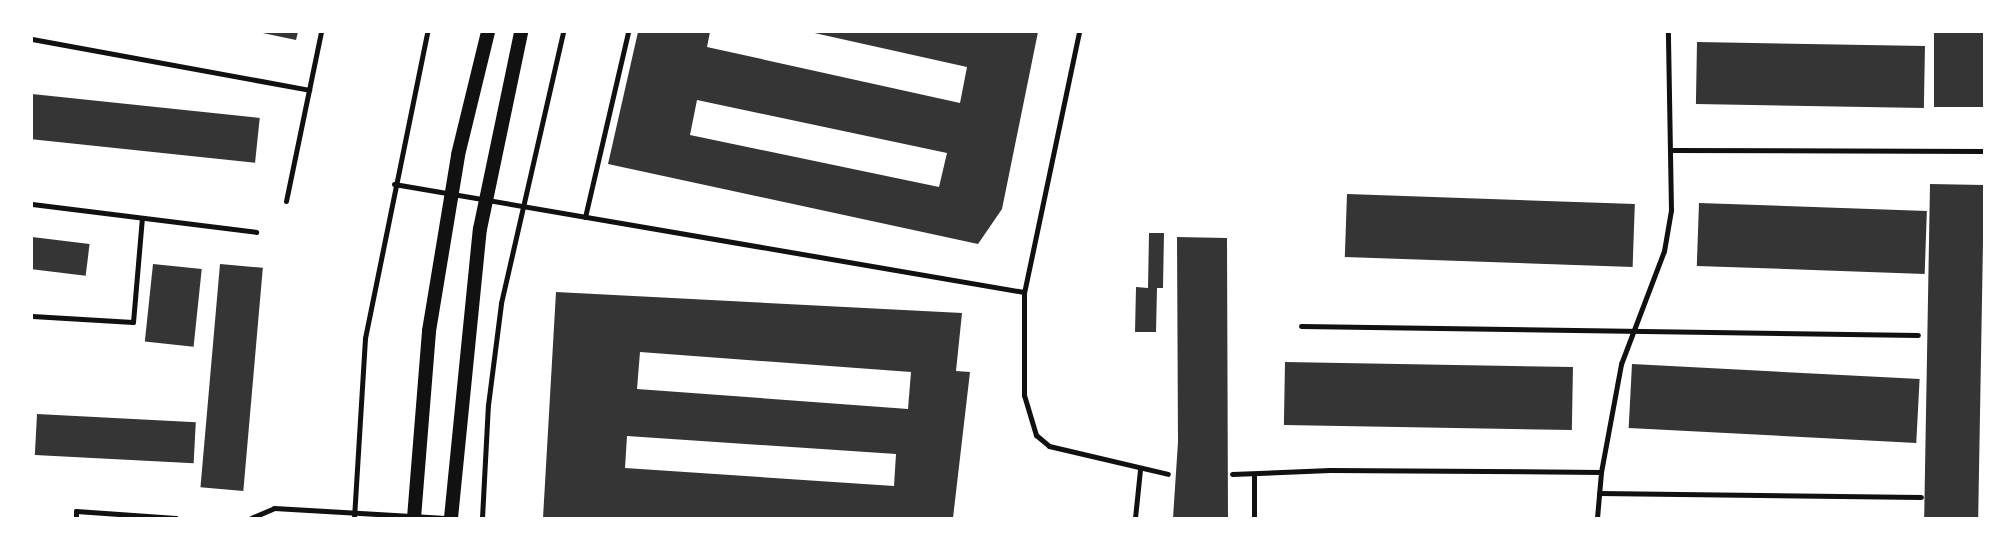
<!DOCTYPE html>
<html>
<head>
<meta charset="utf-8">
<style>
	body { margin:0 }
	#map { position:relative; width:2016px; height:550px; overflow:hidden; background:#fff; font-family:Ubuntu,sans-serif }
	div>[style] { position:absolute }
	.building>* { inset:0; background:#353535; transform-origin:0 0 }
	.service>* { height:5px; margin:-2.5px; padding:0 2.5px; transform-origin:2.5px; border-radius:2.5px; background:#111 }
	.secondary>* { height:14px; margin:-7px; padding:0 7px; transform-origin:7px; border-radius:7px; background:#111 }
	span { translate:-50% -50%; white-space:nowrap; text-align:center; line-height:1.15; -webkit-text-stroke:6px #fff; paint-order:stroke }
	.frame { position:absolute; inset:0; border:33px solid #fff; pointer-events:none }
</style>
</head>
<body>
<div id="map">
	<div class="building">
		<div style="clip-path:polygon(258px 32px,298px 32px,296px 40px)"></div>
		<div style="clip-path:polygon(evenodd,638px 32px,710px 32px,707px 47px,960px 103px,967px 67px,810px 32px,1038px 32px,1002px 209px,978px 244px,608px 164px,638px 32px,697px 100px,947px 153px,939px 187px,690px 135px,697px 100px)"></div>
		<div style="left:1934px;top:32px;width:50px;height:75px"></div>
		<div style="left:1697px;top:42px;width:228px;height:62px;rotate:1deg"></div>
		<div style="left:32px;top:94px;width:229px;height:45px;rotate:6deg"></div>
		<div style="left:1930px;top:184px;width:54px;height:334px;rotate:1deg"></div>
		<div style="left:1347px;top:194px;width:288px;height:63px;rotate:2deg"></div>
		<div style="left:1699px;top:203px;width:228px;height:63px;rotate:2deg"></div>
		<div style="clip-path:polygon(1149px 233px,1164px 233px,1163px 288px,1157px 288px,1156px 332px,1135px 332px,1136px 287px,1148px 288px)"></div>
		<div style="left:32px;top:237px;width:58px;height:32px;rotate:7deg"></div>
		<div style="clip-path:polygon(1177px 237px,1227px 238px,1228px 518px,1173px 518px,1178px 442px)"></div>
		<div style="left:153px;top:264px;width:49px;height:78px;rotate:6deg"></div>
		<div style="left:220px;top:264px;width:43px;height:224px;rotate:5deg"></div>
		<div style="clip-path:polygon(evenodd,556px 292px,962px 313px,956px 371px,970px 372px,953px 518px,543px 518px,556px 292px,640px 352px,911px 372px,908px 409px,637px 389px,640px 352px,556px 292px,627px 436px,896px 454px,894px 486px,625px 468px,627px 436px)"></div>
		<div style="left:1285px;top:362px;width:288px;height:63px;rotate:1deg"></div>
		<div style="left:1632px;top:364px;width:288px;height:64px;rotate:3deg"></div>
		<div style="left:37px;top:414px;width:159px;height:41px;rotate:3deg"></div>
	</div>
	<div class="service">
		<div style="left:1079px;top:32px;width:266px;rotate:101.9deg"></div>
		<div style="left:1024px;top:292px;width:103px;rotate:90deg"></div>
		<div style="left:1024px;top:395px;width:42px;rotate:73.3deg"></div>
		<div style="left:1036px;top:435px;width:17px;rotate:40deg"></div>
		<div style="left:1049px;top:446px;width:122px;rotate:13.2deg"></div>
		<div style="left:32px;top:39px;width:282px;rotate:10.4deg"></div>
		<div style="left:1673px;top:150px;width:311px;rotate:0.2deg"></div>
		<div style="left:394px;top:184px;width:639px;rotate:9.73deg"></div>
		<div style="left:286px;top:201px;width:173px;rotate:-78.3deg"></div>
		<div style="left:32px;top:204px;width:226px;rotate:7.1deg"></div>
		<div style="left:585px;top:217px;width:190px;rotate:-76.9deg"></div>
		<div style="left:32px;top:316px;width:101px;rotate:3.4deg"></div>
		<div style="left:133px;top:322px;width:104px;rotate:-85.1deg"></div>
		<div style="left:1301px;top:326px;width:617px;rotate:0.84deg"></div>
		<div style="left:1232px;top:474px;width:98px;rotate:-2.3deg"></div>
		<div style="left:1330px;top:470px;width:271px;rotate:0.4deg"></div>
		<div style="left:1254px;top:474px;width:44px;rotate:90deg"></div>
		<div style="left:1599px;top:493px;width:322px;rotate:0.7deg"></div>
		<div style="left:76px;top:518px;width:7px;rotate:-90deg"></div>
		<div style="left:76px;top:511px;width:100px;rotate:4deg"></div>
		<div style="left:251px;top:518px;width:25px;rotate:-23deg"></div>
		<div style="left:274px;top:508px;width:176px;rotate:3.3deg"></div>
		<div style="left:354px;top:518px;width:180px;rotate:-86.5deg"></div>
		<div style="left:365px;top:338px;width:312px;rotate:-78.5deg"></div>
		<div style="left:482px;top:518px;width:113px;rotate:-87deg"></div>
		<div style="left:488px;top:405px;width:103px;rotate:-82.7deg"></div>
		<div style="left:501px;top:303px;width:278px;rotate:-77.1deg"></div>
		<div style="left:1135px;top:518px;width:48px;rotate:-84.1deg"></div>
		<div style="left:1597px;top:518px;width:46px;rotate:-85deg"></div>
		<div style="left:1601px;top:472px;width:110px;rotate:-79.5deg"></div>
		<div style="left:1621px;top:364px;width:121px;rotate:-69.2deg"></div>
		<div style="left:1664px;top:251px;width:42px;rotate:-80.3deg"></div>
		<div style="left:1671px;top:210px;width:178px;rotate:-91deg"></div>
	</div>
	<div class="secondary">
		<div style="left:414px;top:518px;width:188px;rotate:-85.4deg"></div>
		<div style="left:429px;top:331px;width:178px;rotate:-80.6deg"></div>
		<div style="left:458px;top:155px;width:127px;rotate:-76.3deg"></div>
		<div style="left:451px;top:518px;width:290px;rotate:-84.3deg"></div>
		<div style="left:480px;top:229px;width:201px;rotate:-78.2deg"></div>
	</div>
	<div class="frame"></div>
</div>
</body>
</html>
